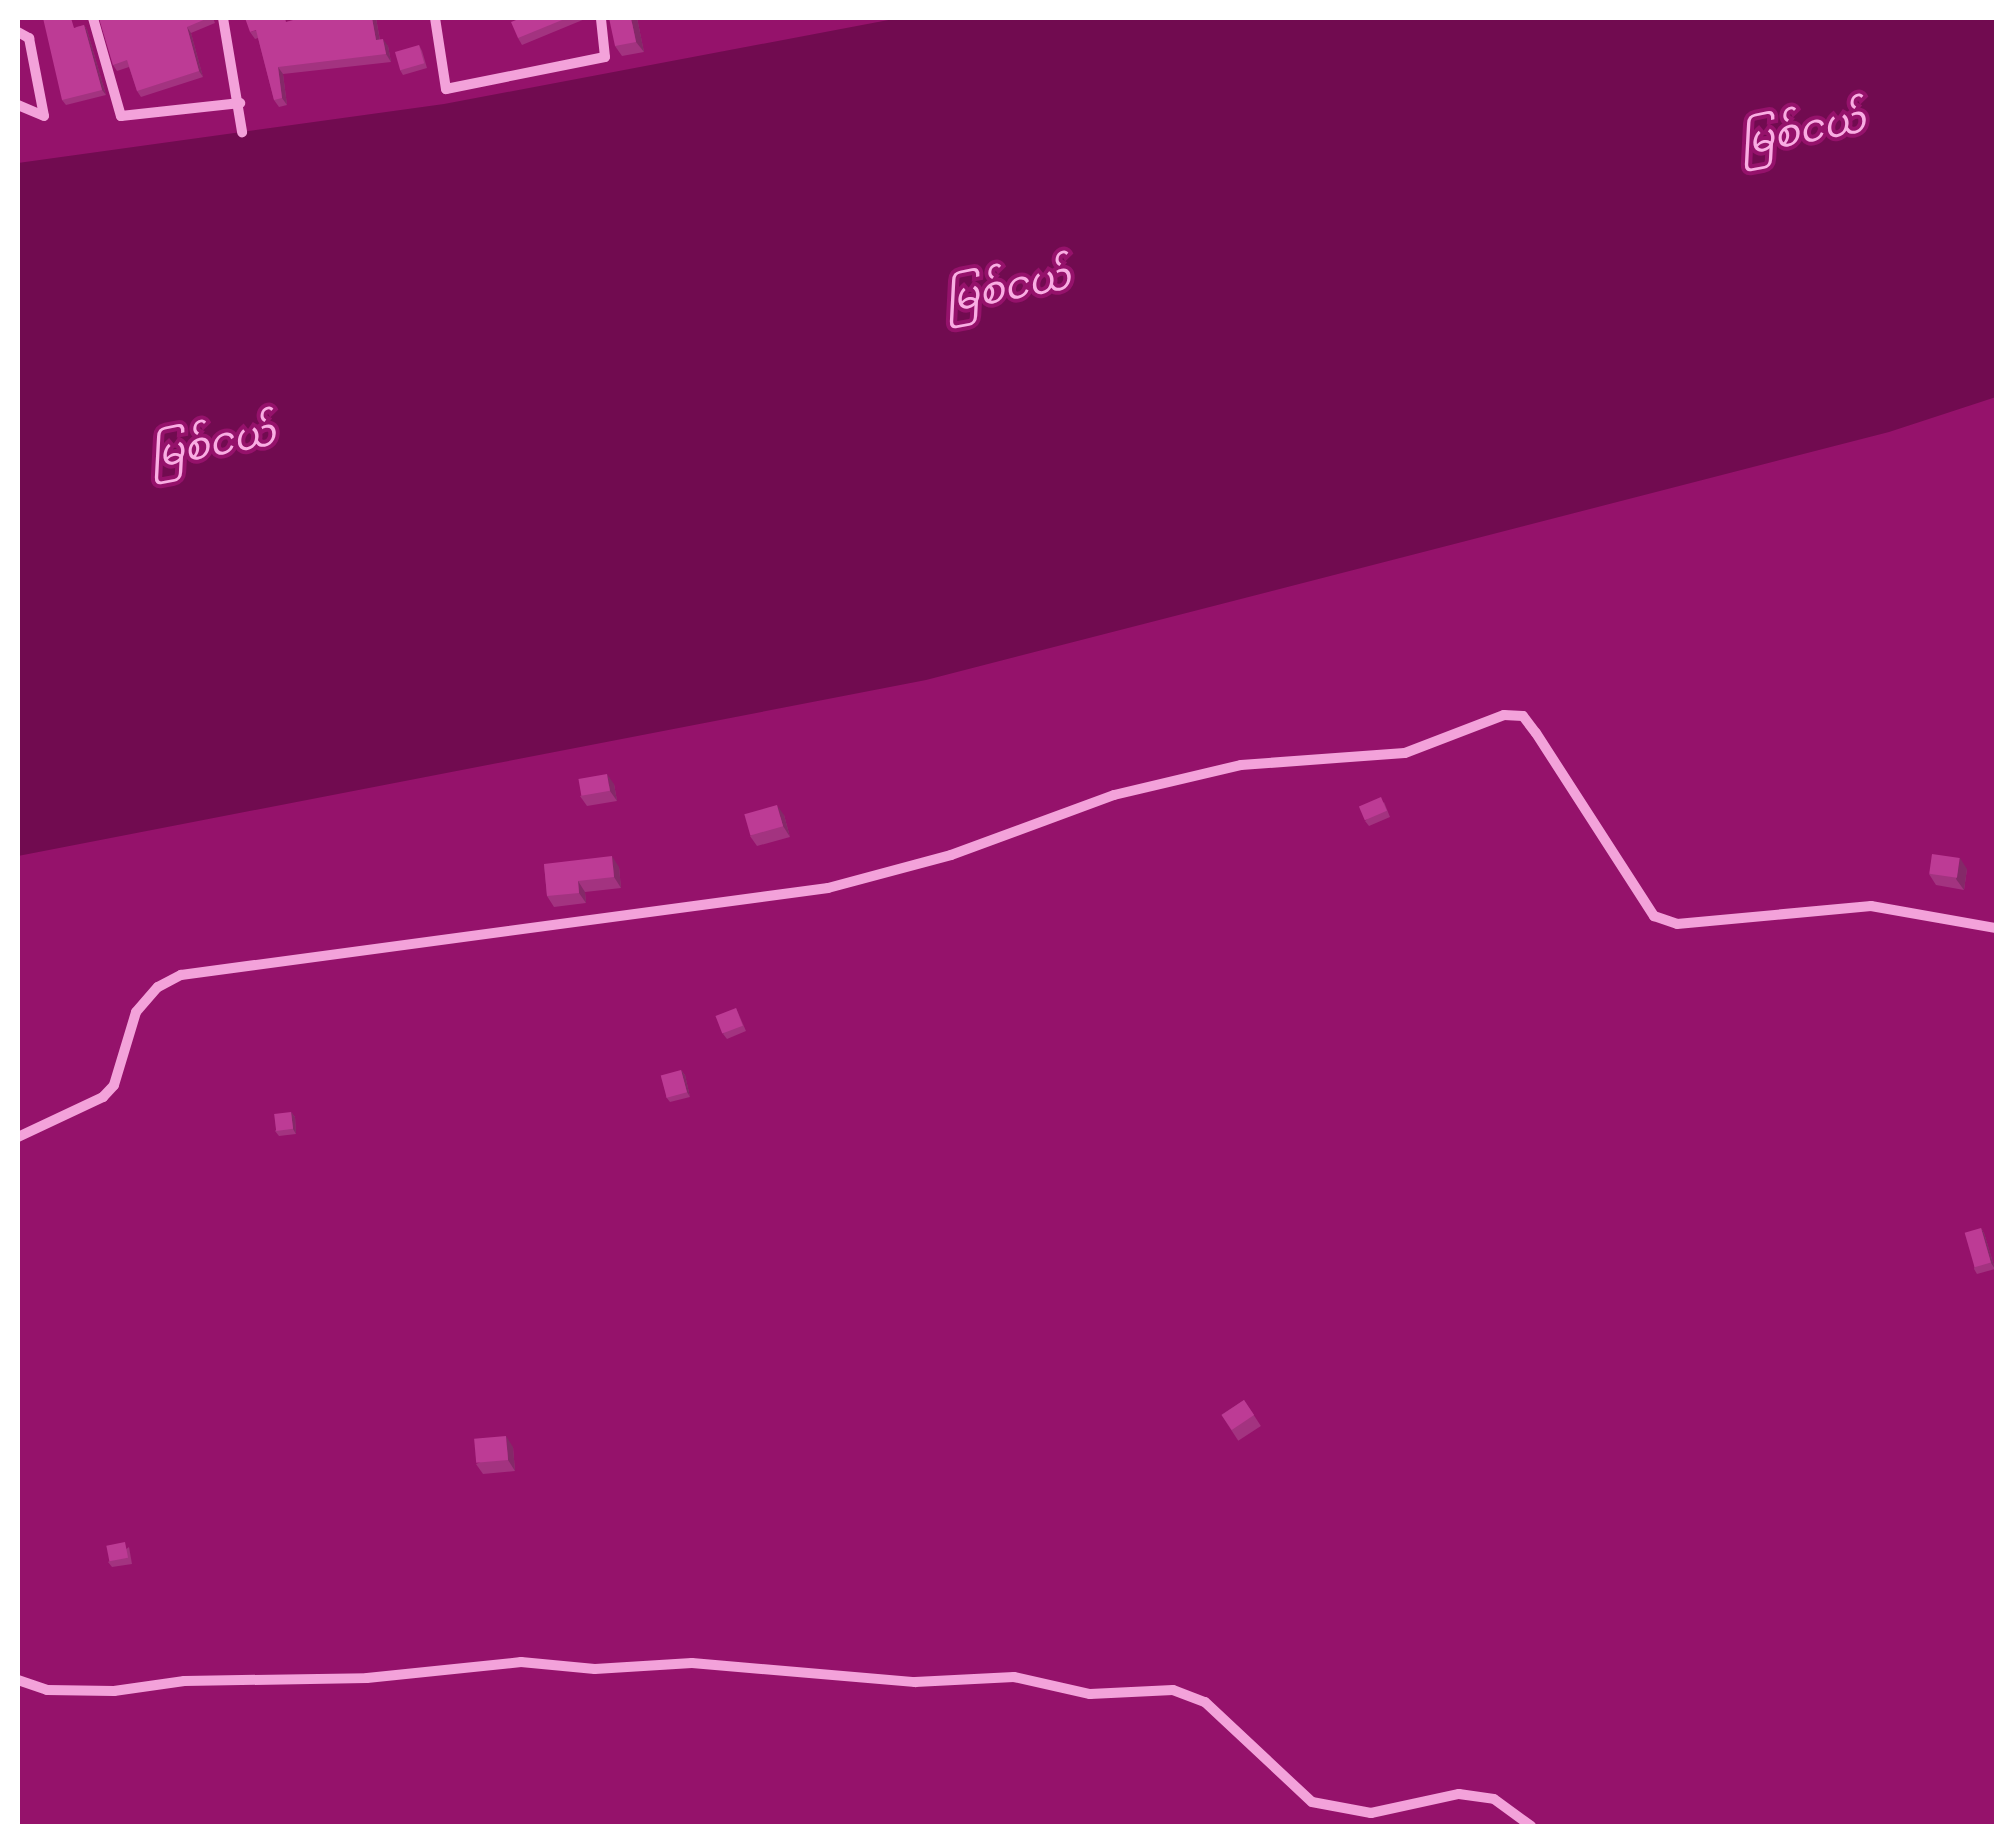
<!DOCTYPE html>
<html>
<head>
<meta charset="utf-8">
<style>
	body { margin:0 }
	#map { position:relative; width:2014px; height:1844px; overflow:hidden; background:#95126b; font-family:Lato,"Noto Sans Myanmar",sans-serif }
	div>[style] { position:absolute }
	.water>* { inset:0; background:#710b50 }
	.minor>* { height:10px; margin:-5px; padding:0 5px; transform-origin:5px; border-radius:5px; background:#f3a2da }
	.wall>* { inset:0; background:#a33380; transform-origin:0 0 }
	.shaded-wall>* { inset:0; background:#842968 }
	.building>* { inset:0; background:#bd3b95; transform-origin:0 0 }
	span { translate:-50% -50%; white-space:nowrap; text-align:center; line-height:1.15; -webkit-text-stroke:8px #95126b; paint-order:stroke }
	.water-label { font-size:38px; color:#f9aee3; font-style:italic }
	.frame { position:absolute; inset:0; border:20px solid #fff; pointer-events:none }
</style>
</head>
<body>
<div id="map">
	<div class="water">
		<div style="clip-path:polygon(899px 18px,1996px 18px,1996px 397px,1889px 432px,926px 680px,18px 856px,18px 163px,444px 104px)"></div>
	</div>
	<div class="minor">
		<div style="left:93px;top:18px;width:102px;rotate:74.1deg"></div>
		<div style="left:121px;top:116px;width:120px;rotate:-6.2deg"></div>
		<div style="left:223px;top:18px;width:116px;rotate:80.5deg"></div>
		<div style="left:435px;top:18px;width:72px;rotate:81.2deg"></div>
		<div style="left:446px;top:89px;width:162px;rotate:-11.4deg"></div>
		<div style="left:605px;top:57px;width:39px;rotate:-96deg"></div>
		<div style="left:18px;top:32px;width:13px;rotate:29deg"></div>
		<div style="left:29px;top:38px;width:79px;rotate:79.1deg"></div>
		<div style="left:44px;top:116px;width:28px;rotate:-157deg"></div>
		<div style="left:18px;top:1137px;width:94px;rotate:-25.2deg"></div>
		<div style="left:103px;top:1097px;width:16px;rotate:-47deg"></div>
		<div style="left:114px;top:1085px;width:76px;rotate:-73.2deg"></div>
		<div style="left:136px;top:1012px;width:33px;rotate:-49deg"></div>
		<div style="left:158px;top:987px;width:26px;rotate:-28deg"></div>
		<div style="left:181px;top:975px;width:653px;rotate:-7.66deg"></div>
		<div style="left:828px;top:888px;width:127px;rotate:-15deg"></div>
		<div style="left:951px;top:855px;width:174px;rotate:-20.2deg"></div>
		<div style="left:1114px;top:795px;width:130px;rotate:-13.3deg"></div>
		<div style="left:1241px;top:765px;width:164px;rotate:-4.2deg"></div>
		<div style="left:1405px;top:753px;width:106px;rotate:-21deg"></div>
		<div style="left:1504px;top:715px;width:19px;rotate:3deg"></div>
		<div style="left:1523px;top:716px;width:21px;rotate:53deg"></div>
		<div style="left:1536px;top:733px;width:218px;rotate:57.2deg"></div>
		<div style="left:1654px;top:916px;width:24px;rotate:19deg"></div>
		<div style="left:1677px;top:924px;width:195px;rotate:-5.3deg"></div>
		<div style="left:1871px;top:906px;width:127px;rotate:10deg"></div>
		<div style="left:18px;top:1680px;width:31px;rotate:19deg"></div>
		<div style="left:47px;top:1690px;width:67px;rotate:0.9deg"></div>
		<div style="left:114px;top:1691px;width:71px;rotate:-8.1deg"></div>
		<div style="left:184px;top:1681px;width:183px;rotate:-0.9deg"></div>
		<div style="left:367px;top:1678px;width:155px;rotate:-5.9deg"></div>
		<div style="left:521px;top:1662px;width:74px;rotate:5.4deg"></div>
		<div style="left:595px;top:1669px;width:97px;rotate:-3.5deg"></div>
		<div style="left:692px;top:1663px;width:224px;rotate:4.9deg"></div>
		<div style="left:915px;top:1682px;width:99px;rotate:-2.9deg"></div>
		<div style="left:1014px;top:1677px;width:78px;rotate:12.6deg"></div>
		<div style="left:1090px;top:1694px;width:83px;rotate:-2.8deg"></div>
		<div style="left:1173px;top:1690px;width:34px;rotate:21deg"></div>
		<div style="left:1205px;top:1702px;width:146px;rotate:43.1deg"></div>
		<div style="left:1312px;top:1802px;width:60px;rotate:10.6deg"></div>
		<div style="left:1371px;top:1813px;width:90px;rotate:-12.2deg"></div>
		<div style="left:1459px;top:1794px;width:35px;rotate:8deg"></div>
		<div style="left:1494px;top:1799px;width:46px;rotate:36.1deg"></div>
	</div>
	<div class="wall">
		<div style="clip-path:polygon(99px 18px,213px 18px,215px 23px,191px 33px,203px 77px,141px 97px,137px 91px,129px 67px,117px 71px,113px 65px)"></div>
		<div style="clip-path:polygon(376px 18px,380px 40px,388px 46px,391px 62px,283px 74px,287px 105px,279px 107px,274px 100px,258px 38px,255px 39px,250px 32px,290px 21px)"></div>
		<div style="clip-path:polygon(521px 18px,584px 18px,585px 19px,522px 45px,518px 38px)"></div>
		<div style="clip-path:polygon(637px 18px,644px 52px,622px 56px,615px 46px)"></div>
		<div style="clip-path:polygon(84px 25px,87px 30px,106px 95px,66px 105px,62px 100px,76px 27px)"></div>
		<div style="clip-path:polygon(419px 45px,422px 51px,427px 68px,403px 75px,400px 70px)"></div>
		<div style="clip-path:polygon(614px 784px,617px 801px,587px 806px,580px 796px)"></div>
		<div style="clip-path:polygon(1384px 802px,1390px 817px,1369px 826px,1365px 821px)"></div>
		<div style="clip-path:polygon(784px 815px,790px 837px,757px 846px,750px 836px)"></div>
		<div style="clip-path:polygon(544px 864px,619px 867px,621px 888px,585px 892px,586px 903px,554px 907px,547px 896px)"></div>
		<div style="clip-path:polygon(1967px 869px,1964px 890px,1936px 885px,1929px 874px)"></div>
		<div style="clip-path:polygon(736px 1008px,746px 1031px,727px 1039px,723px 1034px)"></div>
		<div style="clip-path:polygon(681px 1070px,685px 1075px,690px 1097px,670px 1102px,666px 1097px)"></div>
		<div style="clip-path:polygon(291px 1112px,295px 1117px,296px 1134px,279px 1136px,275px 1131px)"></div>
		<div style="clip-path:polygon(1981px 1228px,1984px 1233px,1995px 1269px,1977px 1274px,1974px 1269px)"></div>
		<div style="left:1244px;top:1400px;width:31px;height:27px;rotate:57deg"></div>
		<div style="clip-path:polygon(513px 1447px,515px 1471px,483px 1474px,476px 1464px)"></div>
		<div style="clip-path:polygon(129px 1547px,132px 1564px,112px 1567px,108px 1562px)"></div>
	</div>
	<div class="shaded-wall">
		<div style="clip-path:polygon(372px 18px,376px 18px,381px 47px,376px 40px)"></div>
		<div style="clip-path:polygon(631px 18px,637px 18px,644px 52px,636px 42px)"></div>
		<div style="clip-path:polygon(84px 25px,87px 30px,106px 95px,102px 90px)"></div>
		<div style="clip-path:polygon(187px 27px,191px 33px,203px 77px,199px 71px)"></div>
		<div style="clip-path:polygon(383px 39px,388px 46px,391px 62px,386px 54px)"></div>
		<div style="clip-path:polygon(278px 67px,283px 74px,287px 105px,282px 98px)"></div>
		<div style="clip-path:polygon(607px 774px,614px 784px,617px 801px,610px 791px)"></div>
		<div style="clip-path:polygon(777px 805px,784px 815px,790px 837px,783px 826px)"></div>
		<div style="clip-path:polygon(612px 856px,619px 867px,621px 888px,614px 877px)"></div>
		<div style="clip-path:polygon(1960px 858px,1967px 869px,1964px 890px,1956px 879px)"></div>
		<div style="clip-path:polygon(578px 881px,585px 892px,586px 903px,579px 893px)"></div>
		<div style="clip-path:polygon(681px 1070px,685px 1075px,690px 1097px,687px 1092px)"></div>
		<div style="clip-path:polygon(291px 1112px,295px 1117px,296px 1134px,293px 1129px)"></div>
		<div style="clip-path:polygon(1981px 1228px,1984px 1233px,1995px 1269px,1991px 1263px)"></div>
		<div style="clip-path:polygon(506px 1436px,513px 1447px,515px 1471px,508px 1460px)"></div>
	</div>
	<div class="building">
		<div style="clip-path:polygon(43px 18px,71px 18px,74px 28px,84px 25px,102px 90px,62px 100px)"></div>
		<div style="clip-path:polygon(99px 18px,208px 18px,187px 27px,199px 71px,137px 91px,127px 60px,113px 65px)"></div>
		<div style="clip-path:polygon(245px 18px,285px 18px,286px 22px,300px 18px,372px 18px,376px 40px,383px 39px,386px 54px,278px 67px,282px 98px,274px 100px,256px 30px,250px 32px)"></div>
		<div style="clip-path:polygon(521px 18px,567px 18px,518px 38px,511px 22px)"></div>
		<div style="clip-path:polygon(609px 18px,631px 18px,636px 42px,615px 46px)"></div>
		<div style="left:419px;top:45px;width:19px;height:25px;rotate:74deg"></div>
		<div style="left:607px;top:774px;width:17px;height:29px;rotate:80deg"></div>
		<div style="left:1381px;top:797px;width:15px;height:24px;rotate:67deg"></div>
		<div style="left:777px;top:805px;width:22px;height:34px;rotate:74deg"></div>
		<div style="left:1932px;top:854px;width:28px;height:20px;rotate:8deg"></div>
		<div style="clip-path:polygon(612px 856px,614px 877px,578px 881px,579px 893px,547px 896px,544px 864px)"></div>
		<div style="left:736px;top:1008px;width:19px;height:22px;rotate:69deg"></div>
		<div style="left:681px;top:1070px;width:23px;height:21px;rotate:75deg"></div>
		<div style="left:291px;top:1112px;width:17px;height:17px;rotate:83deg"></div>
		<div style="left:1981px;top:1228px;width:36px;height:17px;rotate:74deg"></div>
		<div style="left:1244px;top:1400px;width:18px;height:27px;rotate:56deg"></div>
		<div style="left:506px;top:1436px;width:24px;height:32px;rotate:85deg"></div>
		<div style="left:125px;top:1542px;width:16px;height:19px;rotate:79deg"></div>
	</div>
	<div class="water-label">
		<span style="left:1802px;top:129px;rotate:-11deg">မြစ်ငယ်</span>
		<span style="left:1007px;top:286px;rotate:-11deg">မြစ်ငယ်</span>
		<span style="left:212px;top:442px;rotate:-11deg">မြစ်ငယ်</span>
	</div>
	<div class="frame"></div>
</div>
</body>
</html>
